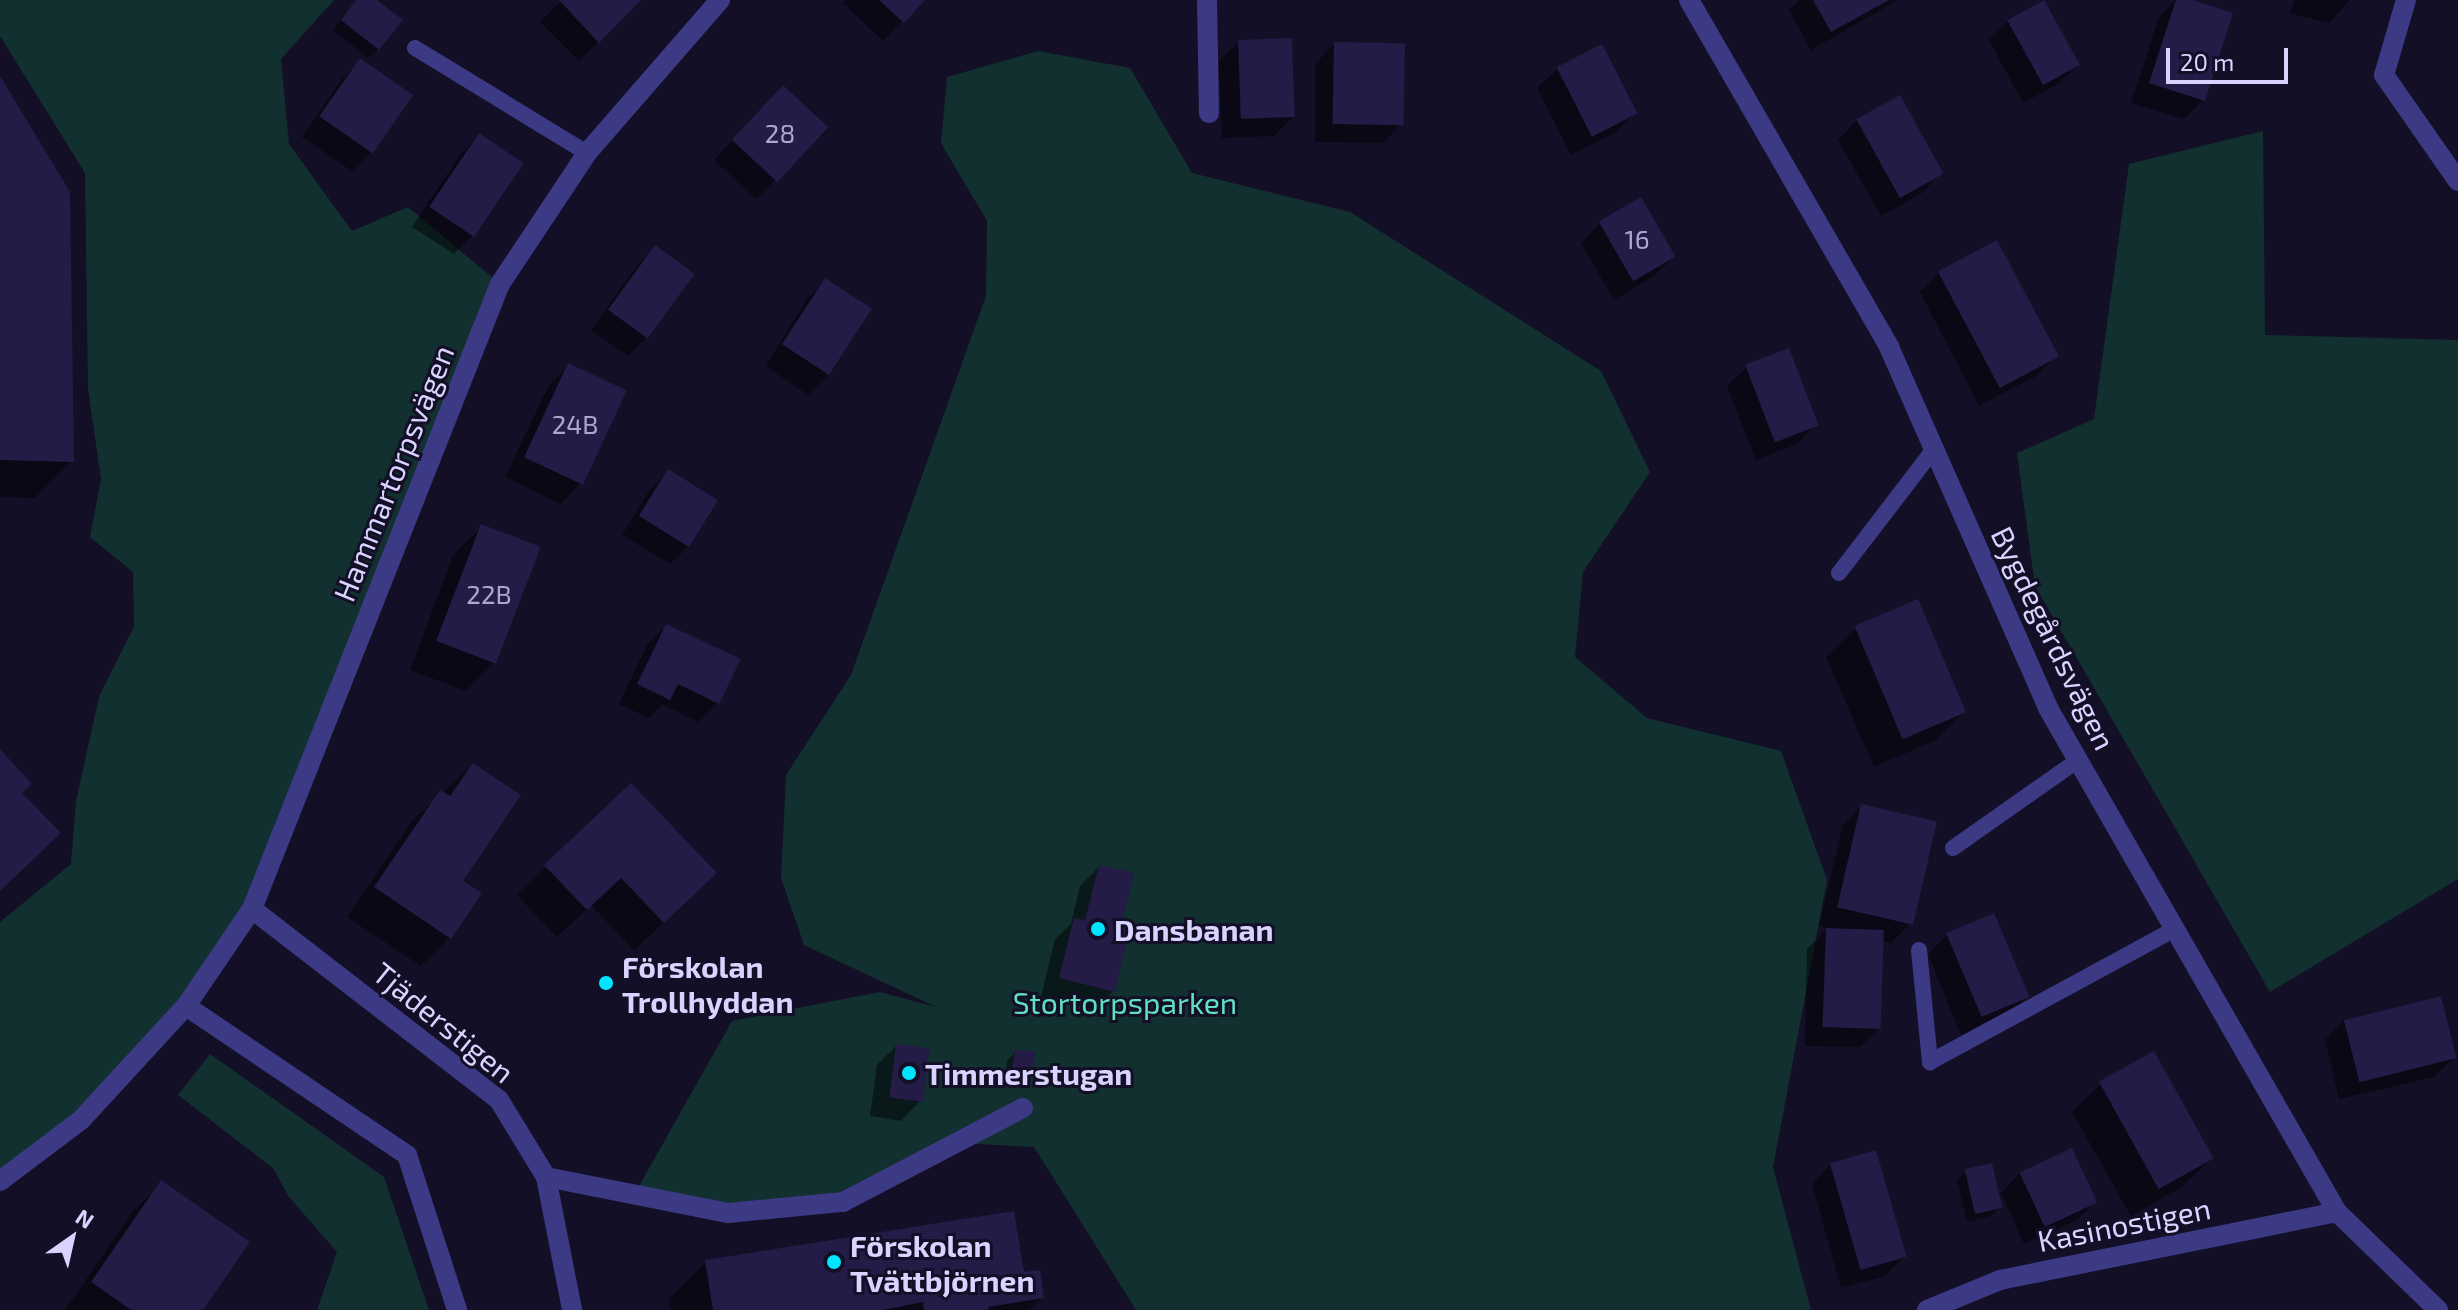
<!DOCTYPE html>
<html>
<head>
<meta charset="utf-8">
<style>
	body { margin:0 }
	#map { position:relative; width:2458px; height:1310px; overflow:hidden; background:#130f26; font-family:"Exo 2",sans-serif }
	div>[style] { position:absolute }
	.green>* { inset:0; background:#12302f }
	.shadow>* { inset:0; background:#0007 }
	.building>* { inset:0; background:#241b47; transform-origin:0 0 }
	.lane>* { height:16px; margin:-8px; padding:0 8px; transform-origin:8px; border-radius:8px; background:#3d3a85 }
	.street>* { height:20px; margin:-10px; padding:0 10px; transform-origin:10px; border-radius:10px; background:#3d3a85 }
	.dots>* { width:22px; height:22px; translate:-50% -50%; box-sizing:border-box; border:4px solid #130f26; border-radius:50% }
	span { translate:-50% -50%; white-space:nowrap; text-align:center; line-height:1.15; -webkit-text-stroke:6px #130f26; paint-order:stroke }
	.number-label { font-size:26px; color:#aca6d1 }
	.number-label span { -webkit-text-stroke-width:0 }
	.street-label { font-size:30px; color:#d9d4ff }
	.poi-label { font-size:30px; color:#d9d4ff; font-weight:700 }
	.left { translate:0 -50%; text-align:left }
	.park-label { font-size:30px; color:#5fe0c0 }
	.north { position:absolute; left:32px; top:1198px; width:80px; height:80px; -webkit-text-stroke:6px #130f26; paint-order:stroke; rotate:34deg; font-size:22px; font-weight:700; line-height:32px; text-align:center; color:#d9d4ff }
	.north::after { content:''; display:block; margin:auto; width:28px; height:36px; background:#d9d4ff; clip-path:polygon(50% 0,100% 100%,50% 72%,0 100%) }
	.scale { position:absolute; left:2166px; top:48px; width:122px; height:36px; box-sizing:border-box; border:4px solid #d9d4ff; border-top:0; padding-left:10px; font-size:24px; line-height:28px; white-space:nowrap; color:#d9d4ff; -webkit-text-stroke:6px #130f26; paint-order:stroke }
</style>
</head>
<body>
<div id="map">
	<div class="green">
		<div style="clip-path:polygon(0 0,334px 0,281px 59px,289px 144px,352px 231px,408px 207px,500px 284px,252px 909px,81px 1120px,0 1181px,0 922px,71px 864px,76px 801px,99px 697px,134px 627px,133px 572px,90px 537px,101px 479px,88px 389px,85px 173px,0 36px)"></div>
		<div style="clip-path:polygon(1038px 51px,1130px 68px,1192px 173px,1350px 212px,1601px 371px,1650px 472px,1583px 572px,1575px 657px,1647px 718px,1781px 751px,1827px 880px,1773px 1167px,1811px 1310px,1136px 1310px,1034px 1147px,958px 1143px,843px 1202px,728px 1213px,634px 1195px,732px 1021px,880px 992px,936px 1007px,804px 945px,781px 878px,786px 775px,851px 675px,986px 296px,987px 221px,941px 143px,947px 77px)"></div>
		<div style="clip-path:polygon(2263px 131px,2265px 335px,2458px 340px,2458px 879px,2270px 992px,2035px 586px,2017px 453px,2094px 419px,2129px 164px)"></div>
		<div style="clip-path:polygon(210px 1054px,384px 1177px,429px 1310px,317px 1310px,337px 1252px,289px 1197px,273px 1168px,178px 1095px)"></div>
	</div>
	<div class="shadow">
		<div style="clip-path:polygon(357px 0,373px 0,378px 49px,368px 58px,333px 30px)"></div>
		<div style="clip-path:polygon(562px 0,639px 0,579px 61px,540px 22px)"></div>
		<div style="clip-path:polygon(845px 0,922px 0,883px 41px,843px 3px)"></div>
		<div style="clip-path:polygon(1799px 0,1898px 0,1811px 50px,1789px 10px)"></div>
		<div style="clip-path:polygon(2175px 0,2187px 0,2203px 100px,2184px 119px,2131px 103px,2159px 17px)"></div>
		<div style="clip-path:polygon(2294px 0,2350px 0,2329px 23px,2290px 13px)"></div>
		<div style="clip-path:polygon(2008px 21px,2078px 65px,2058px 84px,2023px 103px,1989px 40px)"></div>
		<div style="clip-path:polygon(1239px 42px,1293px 117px,1274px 136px,1222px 138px,1219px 61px)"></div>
		<div style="clip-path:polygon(1334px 44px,1402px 123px,1383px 143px,1315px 142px,1315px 64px)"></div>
		<div style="clip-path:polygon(1601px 47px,1634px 113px,1615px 133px,1571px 155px,1537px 88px,1557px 69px)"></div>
		<div style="clip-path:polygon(360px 61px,371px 152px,352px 171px,302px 137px,341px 80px)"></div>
		<div style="clip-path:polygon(0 80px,72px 461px,35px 498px,0 497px)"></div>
		<div style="clip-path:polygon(764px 107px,775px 180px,756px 199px,714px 160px)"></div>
		<div style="clip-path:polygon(1857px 120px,1941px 173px,1922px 193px,1881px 216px,1838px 140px)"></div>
		<div style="clip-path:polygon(479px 135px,473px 235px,454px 254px,412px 227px,460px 155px)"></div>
		<div style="clip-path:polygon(1600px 223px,1674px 257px,1654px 276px,1614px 300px,1581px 243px)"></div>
		<div style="clip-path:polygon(655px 248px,647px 337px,628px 356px,591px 330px,636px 267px)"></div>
		<div style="clip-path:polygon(1939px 273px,2055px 357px,2036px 376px,1979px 406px,1920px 292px)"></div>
		<div style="clip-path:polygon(825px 281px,827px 376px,808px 395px,766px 366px,806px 300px)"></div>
		<div style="clip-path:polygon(568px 366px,624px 392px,580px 484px,561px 504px,505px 477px,549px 385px)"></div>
		<div style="clip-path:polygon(1747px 367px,1816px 424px,1797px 444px,1756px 460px,1727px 386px)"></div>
		<div style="clip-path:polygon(668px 471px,690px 545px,670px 564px,622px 535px,649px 491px)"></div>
		<div style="clip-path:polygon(482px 527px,495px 662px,466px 691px,410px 670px,453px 555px)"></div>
		<div style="clip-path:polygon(666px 626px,718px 703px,698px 722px,662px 704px,649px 718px,619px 704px,647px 645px)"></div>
		<div style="clip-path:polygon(1855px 628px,1965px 711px,1936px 740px,1874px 767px,1826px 657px)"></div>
		<div style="clip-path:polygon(473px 765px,460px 881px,479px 894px,449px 938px,421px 966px,347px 917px,412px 821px)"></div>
		<div style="clip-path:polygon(631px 785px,686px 902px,634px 950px,591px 905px,557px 937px,517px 895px)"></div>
		<div style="clip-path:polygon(1862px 806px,1910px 924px,1891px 943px,1881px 941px,1879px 1028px,1860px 1047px,1805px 1046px,1807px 949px,1828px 928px,1819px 926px,1843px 825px)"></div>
		<div style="clip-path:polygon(1099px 867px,1118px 930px,1113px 991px,1094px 1010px,1041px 997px,1055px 939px,1071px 924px,1080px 886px)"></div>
		<div style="clip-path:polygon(1947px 935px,2027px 996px,2008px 1016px,1961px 1035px,1928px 954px)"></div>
		<div style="clip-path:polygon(2344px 1020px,2453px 1058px,2434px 1077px,2339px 1099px,2325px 1040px)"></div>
		<div style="clip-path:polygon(896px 1046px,920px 1101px,901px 1121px,870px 1116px,877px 1065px)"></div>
		<div style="clip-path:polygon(1016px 1051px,1032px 1075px,1023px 1084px,1005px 1083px,1007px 1061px)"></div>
		<div style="clip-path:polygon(2101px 1084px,2212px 1158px,2183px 1186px,2131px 1216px,2072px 1112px)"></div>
		<div style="clip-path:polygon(1831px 1164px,1904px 1257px,1885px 1276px,1841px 1288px,1812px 1184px)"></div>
		<div style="clip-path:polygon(1966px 1171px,2000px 1207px,1991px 1216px,1967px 1222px,1957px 1180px)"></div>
		<div style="clip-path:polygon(2020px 1173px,2095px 1202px,2075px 1221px,2024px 1244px,2001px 1193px)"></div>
		<div style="clip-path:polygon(162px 1183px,200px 1310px,65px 1310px,133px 1211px)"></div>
		<div style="clip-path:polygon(706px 1262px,1022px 1274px,1042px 1297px,1029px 1310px,671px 1310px,669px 1299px)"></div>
	</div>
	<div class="building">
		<div style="clip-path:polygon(356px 0,377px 0,403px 20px,379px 50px,341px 20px)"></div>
		<div style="clip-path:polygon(559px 0,641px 0,599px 43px)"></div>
		<div style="clip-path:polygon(879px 0,925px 0,904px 23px)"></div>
		<div style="clip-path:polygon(1813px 0,1889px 0,1831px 32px)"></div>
		<div style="left:2044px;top:0;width:74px;height:42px;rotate:61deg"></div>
		<div style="clip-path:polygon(2176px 0,2193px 0,2233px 13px,2205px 101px,2149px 83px)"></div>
		<div style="left:1292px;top:38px;width:79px;height:54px;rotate:88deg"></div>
		<div style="left:1334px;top:42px;width:71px;height:82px;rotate:1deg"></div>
		<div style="left:1602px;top:44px;width:78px;height:51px;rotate:63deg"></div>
		<div style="left:360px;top:58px;width:65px;height:71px;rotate:35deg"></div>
		<div style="clip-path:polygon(0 76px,70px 192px,74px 462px,0 460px)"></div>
		<div style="left:783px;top:85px;width:62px;height:75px;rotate:43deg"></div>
		<div style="left:1900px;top:95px;width:90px;height:50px;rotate:61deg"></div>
		<div style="left:479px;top:133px;width:54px;height:89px;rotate:34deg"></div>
		<div style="left:1641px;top:197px;width:69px;height:49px;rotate:60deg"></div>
		<div style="left:1997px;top:240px;width:132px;height:67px;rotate:62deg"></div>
		<div style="left:655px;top:245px;width:49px;height:80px;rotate:36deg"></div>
		<div style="left:825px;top:278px;width:56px;height:79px;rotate:33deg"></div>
		<div style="left:1789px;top:348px;width:83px;height:47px;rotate:69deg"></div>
		<div style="left:568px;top:363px;width:65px;height:104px;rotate:25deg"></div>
		<div style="left:668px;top:469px;width:59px;height:55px;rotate:32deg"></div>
		<div style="left:481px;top:524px;width:64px;height:125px;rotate:21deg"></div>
		<div style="left:1918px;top:599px;width:123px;height:69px;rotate:67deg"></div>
		<div style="clip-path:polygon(666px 624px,741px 659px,719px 704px,678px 684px,670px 700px,637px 684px)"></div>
		<div style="clip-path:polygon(0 749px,32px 784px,22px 793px,61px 833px,0 891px)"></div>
		<div style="clip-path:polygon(473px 763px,521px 795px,463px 881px,482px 893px,451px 939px,374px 887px,440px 790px,450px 796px)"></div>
		<div style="clip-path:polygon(631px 783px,717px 873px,664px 923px,621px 878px,587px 910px,544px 865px)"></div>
		<div style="left:1861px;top:804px;width:78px;height:106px;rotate:13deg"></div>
		<div style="clip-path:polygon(1099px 865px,1134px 873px,1120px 928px,1130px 930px,1115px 992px,1059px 978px,1074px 918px,1085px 920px)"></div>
		<div style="left:1994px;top:913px;width:91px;height:52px;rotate:67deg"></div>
		<div style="left:1826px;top:928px;width:58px;height:99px;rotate:2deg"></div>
		<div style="left:2441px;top:996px;width:64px;height:100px;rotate:76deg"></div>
		<div style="left:896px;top:1044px;width:34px;height:54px;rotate:7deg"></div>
		<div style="left:1015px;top:1049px;width:21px;height:25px;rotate:8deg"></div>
		<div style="left:2154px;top:1051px;width:123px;height:63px;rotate:61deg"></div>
		<div style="left:2072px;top:1148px;width:60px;height:58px;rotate:65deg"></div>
		<div style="left:1876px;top:1150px;width:111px;height:48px;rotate:74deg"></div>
		<div style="left:1992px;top:1163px;width:46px;height:28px;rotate:77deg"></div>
		<div style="clip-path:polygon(161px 1180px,250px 1242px,203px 1310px,131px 1310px,91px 1282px)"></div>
		<div style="clip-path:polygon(1014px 1211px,1024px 1272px,1040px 1270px,1044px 1298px,988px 1307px,989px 1310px,924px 1310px,923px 1302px,883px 1310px,713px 1310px,705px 1260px)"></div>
	</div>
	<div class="lane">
		<div style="left:415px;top:48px;width:202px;rotate:31.4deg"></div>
		<div style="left:1839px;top:573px;width:156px;rotate:-52.5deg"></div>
		<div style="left:1953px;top:848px;width:153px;rotate:-35.1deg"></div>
		<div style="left:1919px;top:950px;width:113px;rotate:84.4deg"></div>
		<div style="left:1930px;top:1062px;width:279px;rotate:-28.5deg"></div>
	</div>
	<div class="street">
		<div style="left:1207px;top:0;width:113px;rotate:89deg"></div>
		<div style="left:1689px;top:0;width:401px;rotate:60deg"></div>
		<div style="left:1889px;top:347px;width:394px;rotate:66.2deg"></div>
		<div style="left:2048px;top:708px;width:581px;rotate:60.17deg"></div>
		<div style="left:2337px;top:1212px;width:141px;rotate:44.1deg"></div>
		<div style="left:2406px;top:0;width:78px;rotate:106.3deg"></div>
		<div style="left:2384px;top:75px;width:129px;rotate:55.1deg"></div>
		<div style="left:252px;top:909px;width:312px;rotate:37.7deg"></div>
		<div style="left:499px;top:1100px;width:90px;rotate:58.6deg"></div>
		<div style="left:546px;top:1177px;width:136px;rotate:78.9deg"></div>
		<div style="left:186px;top:1006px;width:267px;rotate:34deg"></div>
		<div style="left:407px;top:1155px;width:163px;rotate:72.1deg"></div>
		<div style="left:546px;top:1177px;width:186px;rotate:11.2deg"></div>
		<div style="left:728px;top:1213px;width:116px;rotate:-5.5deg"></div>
		<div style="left:843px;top:1202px;width:203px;rotate:-27.6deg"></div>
		<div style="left:0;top:1181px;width:101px;rotate:-37deg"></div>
		<div style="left:81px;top:1120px;width:155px;rotate:-47.4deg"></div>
		<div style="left:186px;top:1006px;width:117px;rotate:-55.8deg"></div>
		<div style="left:252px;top:909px;width:672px;rotate:-68.36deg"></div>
		<div style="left:500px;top:284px;width:157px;rotate:-56.4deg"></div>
		<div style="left:587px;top:153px;width:203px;rotate:-49deg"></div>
		<div style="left:1927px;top:1310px;width:79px;rotate:-22.3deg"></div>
		<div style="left:2000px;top:1280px;width:344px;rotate:-11.4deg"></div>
	</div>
	<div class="dots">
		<div style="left:1098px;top:929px;background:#00e5ff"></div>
		<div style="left:606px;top:983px;background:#00e5ff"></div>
		<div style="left:909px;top:1073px;background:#00e5ff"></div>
		<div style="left:834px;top:1262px;background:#00e5ff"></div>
	</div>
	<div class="number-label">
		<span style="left:780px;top:133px">28</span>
		<span style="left:1637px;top:239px">16</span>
		<span style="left:575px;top:424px">24B</span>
		<span style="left:489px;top:594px">22B</span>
	</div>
	<div class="street-label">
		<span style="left:393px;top:473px;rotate:-68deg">Hammartorpsvägen</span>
		<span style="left:2054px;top:638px;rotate:64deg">Bygdegårdsvägen</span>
		<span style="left:444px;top:1022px;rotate:39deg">Tjäderstigen</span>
		<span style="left:2124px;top:1224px;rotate:-11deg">Kasinostigen</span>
	</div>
	<div class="poi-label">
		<span class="left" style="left:1114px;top:929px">Dansbanan</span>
		<span class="left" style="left:622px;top:983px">Förskolan<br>Trollhyddan</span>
		<span class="left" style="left:925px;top:1073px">Timmerstugan</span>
		<span class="left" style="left:850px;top:1262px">Förskolan<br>Tvättbjörnen</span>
	</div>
	<div class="park-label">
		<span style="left:1125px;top:1002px">Stortorpsparken</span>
	</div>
	<div class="north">N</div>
	<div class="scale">20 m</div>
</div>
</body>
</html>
